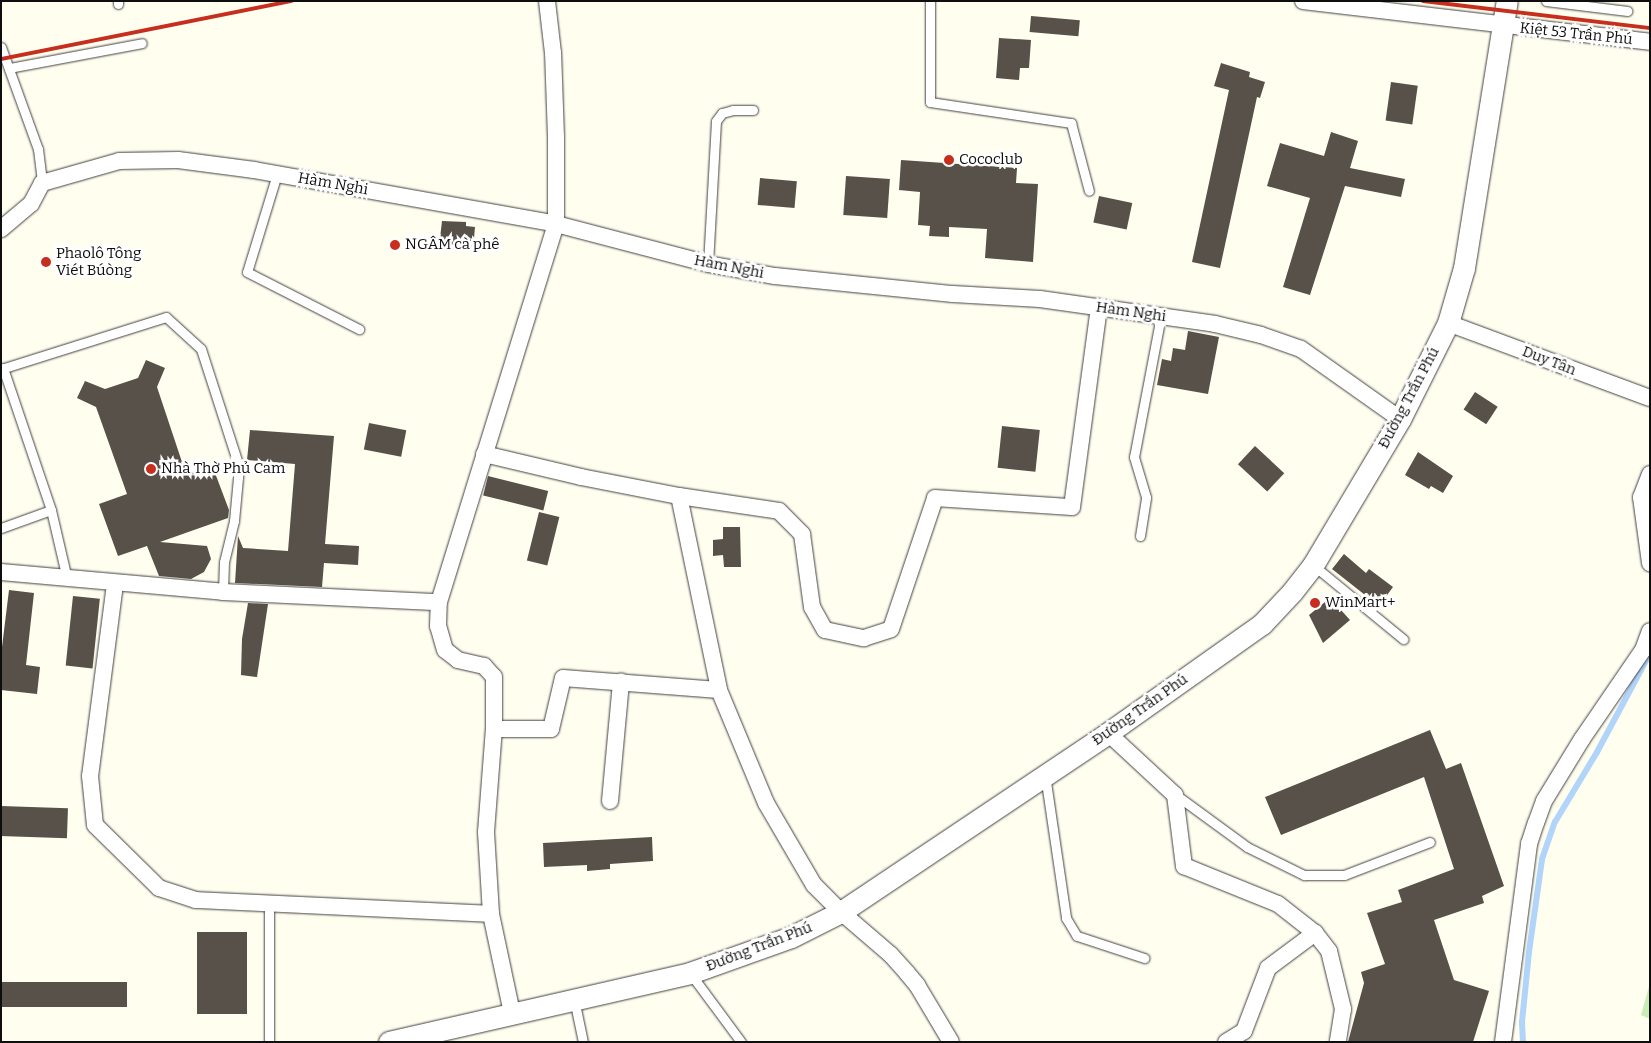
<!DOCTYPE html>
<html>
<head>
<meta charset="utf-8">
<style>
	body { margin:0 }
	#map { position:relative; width:1651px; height:1043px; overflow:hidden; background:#fffeef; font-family:Bitter,serif }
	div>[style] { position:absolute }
	.green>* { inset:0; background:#caecb6 }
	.stream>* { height:6px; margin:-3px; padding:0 3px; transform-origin:3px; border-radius:3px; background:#b0d4fa }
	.building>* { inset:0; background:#575149; transform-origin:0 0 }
	.roads { filter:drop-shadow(0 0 1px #414141) drop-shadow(0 0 1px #414141) }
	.service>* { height:9px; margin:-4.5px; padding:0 4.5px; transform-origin:4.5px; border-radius:4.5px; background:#fff }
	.minor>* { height:16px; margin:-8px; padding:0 8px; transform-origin:8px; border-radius:8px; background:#fff }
	.tertiary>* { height:21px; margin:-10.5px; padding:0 10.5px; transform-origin:10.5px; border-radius:10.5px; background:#fff }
	.rail>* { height:4px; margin:-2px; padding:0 2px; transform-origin:2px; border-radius:2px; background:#c62e1e }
	.dots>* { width:14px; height:14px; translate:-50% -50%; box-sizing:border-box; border:2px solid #fff; border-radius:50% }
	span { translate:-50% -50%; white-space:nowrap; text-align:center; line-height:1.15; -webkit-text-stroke:5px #fff; paint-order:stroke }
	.street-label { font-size:15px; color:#0e0e0e }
	.poi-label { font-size:15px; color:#0e0e0e }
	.left { translate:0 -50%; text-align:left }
	.frame { position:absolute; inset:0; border:2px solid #0e0e0e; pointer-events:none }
</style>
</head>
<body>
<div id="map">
	<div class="green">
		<div style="clip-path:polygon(1650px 983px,1650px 1019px,1641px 1015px)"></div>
	</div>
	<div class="stream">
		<div style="left:1523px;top:1042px;width:20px;rotate:-93deg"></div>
		<div style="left:1522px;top:1022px;width:70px;rotate:-84.3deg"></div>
		<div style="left:1529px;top:952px;width:94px;rotate:-82deg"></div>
		<div style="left:1542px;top:859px;width:39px;rotate:-71deg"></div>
		<div style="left:1555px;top:822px;width:82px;rotate:-59deg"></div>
		<div style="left:1597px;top:752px;width:112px;rotate:-61.8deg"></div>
	</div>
	<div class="building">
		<div style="left:1031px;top:16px;width:49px;height:16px;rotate:5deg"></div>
		<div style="clip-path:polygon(999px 38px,1031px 40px,1029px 68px,1020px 68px,1019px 80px,996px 78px)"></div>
		<div style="clip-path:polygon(1221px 63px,1250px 72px,1249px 77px,1265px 82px,1260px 98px,1257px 97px,1220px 268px,1192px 262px,1229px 90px,1214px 86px)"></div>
		<div style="left:1391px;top:82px;width:27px;height:39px;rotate:8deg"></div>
		<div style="clip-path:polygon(1331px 132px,1358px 141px,1350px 168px,1405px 179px,1401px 197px,1345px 186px,1310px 295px,1283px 287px,1310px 198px,1267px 186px,1280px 143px,1324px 156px)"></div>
		<div style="clip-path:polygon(901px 160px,1017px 168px,1016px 183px,1038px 184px,1033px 262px,985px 258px,987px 229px,949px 227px,949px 237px,929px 236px,930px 226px,918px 225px,920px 192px,899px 190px)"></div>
		<div style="left:846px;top:176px;width:44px;height:39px;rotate:4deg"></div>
		<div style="left:760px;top:178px;width:37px;height:27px;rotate:5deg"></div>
		<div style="left:1099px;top:196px;width:34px;height:27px;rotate:12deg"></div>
		<div style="clip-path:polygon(442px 221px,466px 222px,466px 226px,475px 227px,473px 250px,439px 247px)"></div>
		<div style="clip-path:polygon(1188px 331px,1219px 337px,1208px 394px,1157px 385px,1162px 359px,1171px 361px,1173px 348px,1185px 350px)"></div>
		<div style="clip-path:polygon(146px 360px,165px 368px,157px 387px,186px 474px,212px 465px,229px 510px,228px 518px,160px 542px,207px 546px,211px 559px,204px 572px,191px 579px,159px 576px,147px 546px,118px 556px,99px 504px,127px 494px,96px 407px,77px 398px,85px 381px,105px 389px,138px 378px)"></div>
		<div style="left:1475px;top:392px;width:27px;height:21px;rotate:33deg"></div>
		<div style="left:369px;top:423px;width:38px;height:27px;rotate:11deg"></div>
		<div style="left:1002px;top:426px;width:38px;height:42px;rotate:6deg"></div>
		<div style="clip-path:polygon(250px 430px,334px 436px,325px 544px,359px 546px,358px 565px,324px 563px,322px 587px,235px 583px,238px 536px,243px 548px,288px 551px,295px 464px,247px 460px)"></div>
		<div style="left:1255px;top:446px;width:40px;height:25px;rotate:43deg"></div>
		<div style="clip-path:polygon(1418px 452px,1453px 476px,1443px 493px,1431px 486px,1429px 489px,1405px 475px)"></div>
		<div style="left:488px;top:476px;width:62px;height:20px;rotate:14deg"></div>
		<div style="left:539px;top:512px;width:21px;height:50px;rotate:14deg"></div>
		<div style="clip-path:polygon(723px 527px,740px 527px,741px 567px,724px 567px,723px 555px,713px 556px,713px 540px,723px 539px)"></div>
		<div style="clip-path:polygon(1344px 554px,1366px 573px,1369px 569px,1393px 587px,1379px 606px,1332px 569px)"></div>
		<div style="clip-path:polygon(9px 590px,34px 593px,26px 665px,40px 667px,37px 694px,1px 690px,1px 655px)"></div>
		<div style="left:73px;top:596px;width:27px;height:70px;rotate:6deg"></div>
		<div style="clip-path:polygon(1330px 598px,1350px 620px,1323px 643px,1309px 615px)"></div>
		<div style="clip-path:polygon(248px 603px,268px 604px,257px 677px,241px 675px,242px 639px)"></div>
		<div style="clip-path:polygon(1430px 730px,1446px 769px,1461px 763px,1504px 886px,1482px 896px,1484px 903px,1434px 920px,1454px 980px,1489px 991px,1473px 1042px,1348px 1042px,1364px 983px,1361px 972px,1385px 964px,1367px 913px,1402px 902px,1398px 890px,1454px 869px,1424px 777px,1281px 835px,1265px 797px)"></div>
		<div style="left:1px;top:806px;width:67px;height:30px;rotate:2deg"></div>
		<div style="clip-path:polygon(652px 837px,653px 861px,610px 864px,610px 869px,587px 871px,587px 865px,544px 867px,543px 843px)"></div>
		<div style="left:197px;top:932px;width:50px;height:82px"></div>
		<div style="left:1px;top:982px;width:126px;height:25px"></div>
	</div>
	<div class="roads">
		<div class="service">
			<div style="left:118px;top:1px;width:3px;rotate:90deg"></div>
			<div style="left:930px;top:1px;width:101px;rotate:90deg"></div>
			<div style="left:930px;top:102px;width:143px;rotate:8.5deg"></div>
			<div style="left:1071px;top:123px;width:70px;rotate:75.2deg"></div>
			<div style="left:1546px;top:1px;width:82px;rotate:7deg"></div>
			<div style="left:1px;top:47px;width:109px;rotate:70.1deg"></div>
			<div style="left:38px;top:149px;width:34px;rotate:83deg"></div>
			<div style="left:9px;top:68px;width:135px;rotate:-10.6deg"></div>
			<div style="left:277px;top:174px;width:102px;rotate:107deg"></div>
			<div style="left:247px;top:272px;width:126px;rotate:27deg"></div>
			<div style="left:708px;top:264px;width:143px;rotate:-86.8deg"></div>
			<div style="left:716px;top:121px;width:10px;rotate:-53deg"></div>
			<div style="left:722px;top:113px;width:11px;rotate:-15deg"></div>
			<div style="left:733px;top:110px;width:20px"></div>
			<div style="left:3px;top:368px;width:150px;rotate:71.3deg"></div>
			<div style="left:1px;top:369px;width:173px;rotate:-17.5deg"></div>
			<div style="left:166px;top:317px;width:47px;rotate:42.4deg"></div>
			<div style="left:201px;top:349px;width:124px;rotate:72.1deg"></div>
			<div style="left:239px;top:467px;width:54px;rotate:95.3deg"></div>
			<div style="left:234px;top:521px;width:42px;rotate:103.7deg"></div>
			<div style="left:224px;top:562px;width:30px;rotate:92deg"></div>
			<div style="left:1px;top:528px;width:53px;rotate:-19.8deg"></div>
			<div style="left:51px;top:510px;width:71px;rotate:76.9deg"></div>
			<div style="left:1140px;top:536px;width:39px;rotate:-81deg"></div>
			<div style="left:1146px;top:497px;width:42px;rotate:-106.7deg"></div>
			<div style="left:1134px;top:457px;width:144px;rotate:-79.2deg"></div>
			<div style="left:1313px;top:565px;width:117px;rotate:39.4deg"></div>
			<div style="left:1045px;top:775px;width:145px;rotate:81.6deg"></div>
			<div style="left:1066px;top:918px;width:21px;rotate:59deg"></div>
			<div style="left:1077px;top:936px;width:71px;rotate:18.2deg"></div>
			<div style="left:1176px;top:795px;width:88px;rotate:36.2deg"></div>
			<div style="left:1247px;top:847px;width:64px;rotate:26.2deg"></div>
			<div style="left:1304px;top:875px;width:40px"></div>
			<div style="left:1344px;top:875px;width:92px;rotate:-21deg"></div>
			<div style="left:269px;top:904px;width:138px;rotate:90deg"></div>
			<div style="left:690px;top:973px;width:86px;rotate:53.5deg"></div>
			<div style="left:574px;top:999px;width:44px;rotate:78.2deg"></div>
		</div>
		<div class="minor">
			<div style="left:1303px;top:1px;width:349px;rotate:6.7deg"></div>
			<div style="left:1px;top:229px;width:39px;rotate:-40deg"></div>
			<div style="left:31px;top:204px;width:24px;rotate:-62deg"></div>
			<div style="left:42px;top:183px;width:80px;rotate:-15.9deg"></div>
			<div style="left:119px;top:161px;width:59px;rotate:-1deg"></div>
			<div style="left:178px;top:160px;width:77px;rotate:7.5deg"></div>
			<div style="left:254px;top:170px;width:307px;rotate:10.1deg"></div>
			<div style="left:556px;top:224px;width:157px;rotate:14.7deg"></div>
			<div style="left:708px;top:264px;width:68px;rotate:10.2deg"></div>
			<div style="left:775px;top:276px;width:179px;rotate:5.8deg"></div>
			<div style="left:953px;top:294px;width:87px;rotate:3.3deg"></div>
			<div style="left:1040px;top:299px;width:177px;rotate:8.1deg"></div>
			<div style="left:1215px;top:324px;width:47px;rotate:13.4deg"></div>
			<div style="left:1261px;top:335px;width:42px;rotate:19.3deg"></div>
			<div style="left:1301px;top:349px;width:121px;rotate:35.3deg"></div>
			<div style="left:1448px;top:323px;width:215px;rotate:20.4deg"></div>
			<div style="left:484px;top:454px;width:100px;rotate:13.3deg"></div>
			<div style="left:581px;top:477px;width:100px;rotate:11deg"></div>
			<div style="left:679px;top:496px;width:198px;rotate:78.3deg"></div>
			<div style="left:719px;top:690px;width:122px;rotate:67.4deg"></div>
			<div style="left:766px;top:803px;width:95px;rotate:59.7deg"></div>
			<div style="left:814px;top:885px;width:38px;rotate:45deg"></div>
			<div style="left:841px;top:912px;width:66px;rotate:40.7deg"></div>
			<div style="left:891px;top:955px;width:24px;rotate:48deg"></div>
			<div style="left:907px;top:973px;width:16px;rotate:50deg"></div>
			<div style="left:917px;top:985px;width:66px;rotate:59.2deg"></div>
			<div style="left:1650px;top:474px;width:25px;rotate:111deg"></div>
			<div style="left:1641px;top:497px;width:67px;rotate:82.2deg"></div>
			<div style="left:679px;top:496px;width:101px;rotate:8.5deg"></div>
			<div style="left:779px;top:511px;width:33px;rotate:45deg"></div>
			<div style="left:802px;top:534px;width:74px;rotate:82.2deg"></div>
			<div style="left:812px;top:607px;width:26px;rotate:61deg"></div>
			<div style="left:825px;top:630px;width:40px;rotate:12deg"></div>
			<div style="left:864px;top:638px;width:28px;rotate:-18deg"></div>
			<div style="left:891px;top:629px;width:138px;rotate:-71.4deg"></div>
			<div style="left:935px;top:498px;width:137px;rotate:3.8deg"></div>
			<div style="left:1072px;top:507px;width:202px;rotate:-82.3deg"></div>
			<div style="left:1px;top:572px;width:223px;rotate:5.1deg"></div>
			<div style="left:223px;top:592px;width:216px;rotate:2.7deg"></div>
			<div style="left:115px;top:584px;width:194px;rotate:97.4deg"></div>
			<div style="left:90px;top:776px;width:49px;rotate:84.2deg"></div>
			<div style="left:95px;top:825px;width:90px;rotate:44.5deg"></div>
			<div style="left:159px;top:888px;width:39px;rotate:18deg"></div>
			<div style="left:196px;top:900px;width:295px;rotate:2.7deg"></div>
			<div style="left:494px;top:729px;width:57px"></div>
			<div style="left:551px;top:729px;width:52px;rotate:-76.8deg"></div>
			<div style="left:563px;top:678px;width:156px;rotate:4.4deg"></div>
			<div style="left:1108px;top:733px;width:91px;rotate:42.8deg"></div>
			<div style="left:1175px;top:795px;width:72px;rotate:82.8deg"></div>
			<div style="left:1184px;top:866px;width:101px;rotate:22deg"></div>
			<div style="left:1278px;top:904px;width:47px;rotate:38.1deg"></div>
			<div style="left:1315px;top:933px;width:23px;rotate:52deg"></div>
			<div style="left:1329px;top:951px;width:60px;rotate:76.4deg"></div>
			<div style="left:1343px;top:1009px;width:33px;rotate:99deg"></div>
			<div style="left:610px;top:801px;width:120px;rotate:-84.7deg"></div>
			<div style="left:512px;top:1013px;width:101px;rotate:-102deg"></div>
			<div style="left:491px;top:914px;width:82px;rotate:-93.5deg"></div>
			<div style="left:486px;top:832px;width:103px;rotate:-85.6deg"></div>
			<div style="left:494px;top:729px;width:52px;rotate:-90deg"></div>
			<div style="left:494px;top:677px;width:15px;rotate:-132deg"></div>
			<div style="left:484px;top:666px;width:27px;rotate:-167deg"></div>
			<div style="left:458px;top:660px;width:16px;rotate:-142deg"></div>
			<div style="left:445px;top:650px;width:25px;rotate:-106deg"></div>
			<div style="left:438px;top:626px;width:24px;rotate:-88deg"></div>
			<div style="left:439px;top:602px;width:396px;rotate:-72.8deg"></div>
			<div style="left:556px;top:224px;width:87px;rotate:-90deg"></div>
			<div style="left:556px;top:137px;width:84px;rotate:-92deg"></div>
			<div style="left:553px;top:53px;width:52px;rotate:-96.6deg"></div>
			<div style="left:1226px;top:1042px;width:21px;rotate:-31deg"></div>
			<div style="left:1244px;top:1031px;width:67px;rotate:-69.1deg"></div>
			<div style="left:1268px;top:968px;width:59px;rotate:-36.7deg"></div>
			<div style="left:1503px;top:1042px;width:200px;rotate:-82.5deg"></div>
			<div style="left:1529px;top:844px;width:22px;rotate:-72deg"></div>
			<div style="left:1536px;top:823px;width:23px;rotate:-70deg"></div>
			<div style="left:1544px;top:801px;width:73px;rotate:-58.5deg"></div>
			<div style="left:1582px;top:739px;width:108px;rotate:-55.6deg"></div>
			<div style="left:1643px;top:650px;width:20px;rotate:-70deg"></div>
		</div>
		<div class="tertiary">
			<div style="left:389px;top:1042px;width:309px;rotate:-12.9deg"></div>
			<div style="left:690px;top:973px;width:107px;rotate:-19.6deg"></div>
			<div style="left:791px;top:937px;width:56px;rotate:-26.6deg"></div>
			<div style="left:841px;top:912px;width:321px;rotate:-33.8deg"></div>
			<div style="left:1108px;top:733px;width:189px;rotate:-35.3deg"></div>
			<div style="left:1262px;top:624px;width:44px;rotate:-46.8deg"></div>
			<div style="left:1292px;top:592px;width:34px;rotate:-52deg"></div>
			<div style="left:1313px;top:565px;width:170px;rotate:-59.2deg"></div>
			<div style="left:1400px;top:419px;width:107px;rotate:-63.4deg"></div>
			<div style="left:1448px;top:323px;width:57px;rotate:-73.8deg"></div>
			<div style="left:1464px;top:268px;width:270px;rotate:-80.9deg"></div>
		</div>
	</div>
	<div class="rail">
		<div style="left:1423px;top:1px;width:229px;rotate:6.8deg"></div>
		<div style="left:1px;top:59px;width:296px;rotate:-11.3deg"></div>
	</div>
	<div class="dots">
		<div style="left:949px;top:160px;background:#c62e1e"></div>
		<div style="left:395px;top:245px;background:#c62e1e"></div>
		<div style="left:46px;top:262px;background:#c62e1e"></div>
		<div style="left:151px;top:469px;background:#c62e1e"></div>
		<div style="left:1315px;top:603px;background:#c62e1e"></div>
	</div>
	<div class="street-label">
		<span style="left:1576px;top:34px;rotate:6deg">Kiệt 53 Trần Phú</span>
		<span style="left:333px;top:184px;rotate:10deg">Hàm Nghi</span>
		<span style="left:729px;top:267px;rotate:11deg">Hàm Nghi</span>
		<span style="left:1131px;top:312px;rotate:8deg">Hàm Nghi</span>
		<span style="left:1549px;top:361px;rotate:21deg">Duy Tân</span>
		<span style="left:1409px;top:398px;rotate:-62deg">Đường Trần Phú</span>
		<span style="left:1140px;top:710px;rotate:-35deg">Đường Trần Phú</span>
		<span style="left:759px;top:947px;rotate:-21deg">Đường Trần Phú</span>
	</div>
	<div class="poi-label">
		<span class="left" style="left:959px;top:160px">Cococlub</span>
		<span class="left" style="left:405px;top:245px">NGÂM cà phê</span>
		<span class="left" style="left:56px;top:262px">Phaolô Tông<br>Viét Búòng</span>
		<span class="left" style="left:161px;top:469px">Nhà Thờ Phủ Cam</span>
		<span class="left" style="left:1325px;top:603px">WinMart+</span>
	</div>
	<div class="frame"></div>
</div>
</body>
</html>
